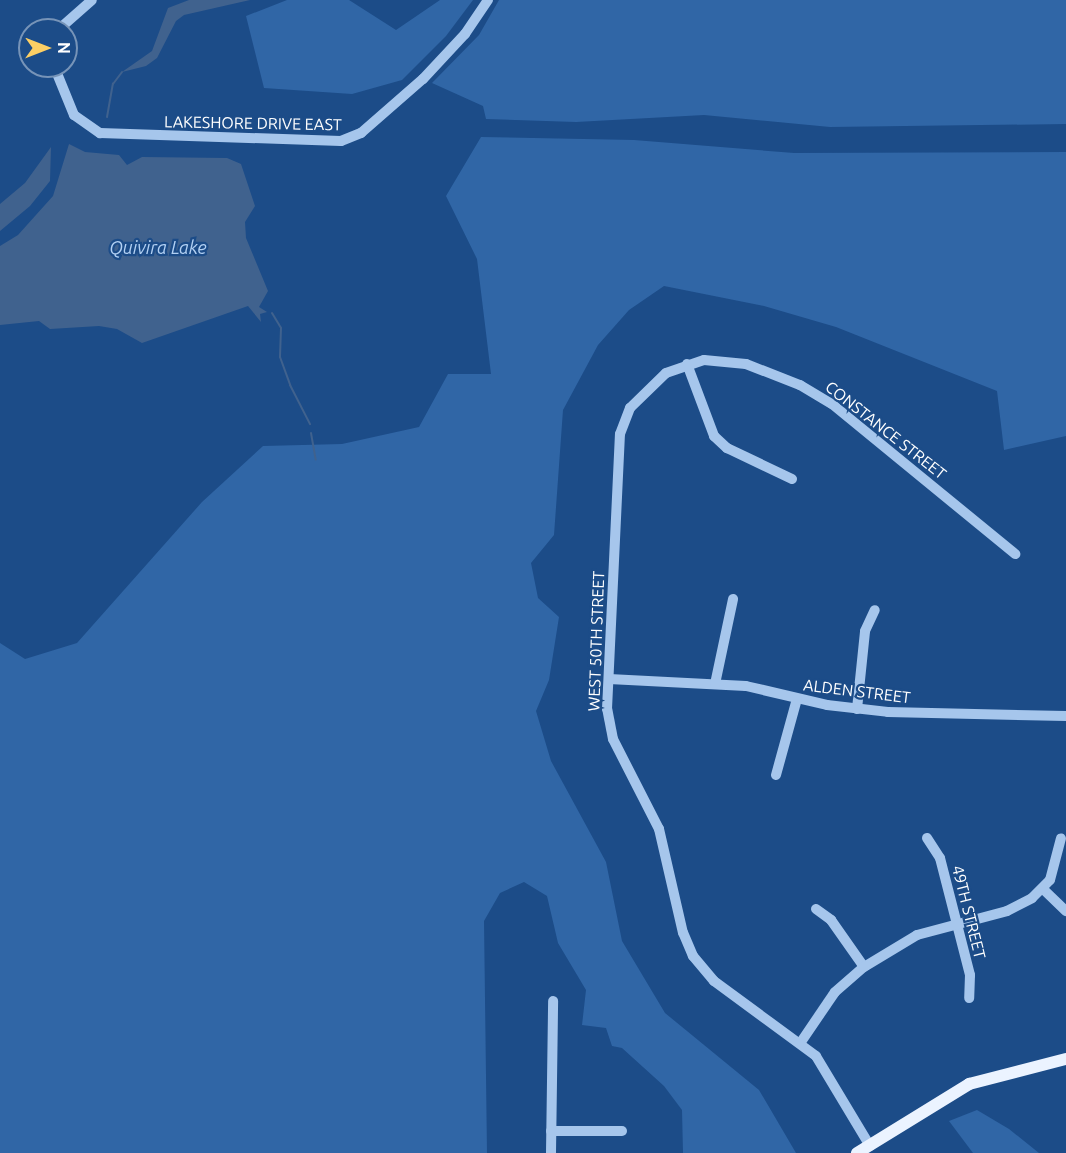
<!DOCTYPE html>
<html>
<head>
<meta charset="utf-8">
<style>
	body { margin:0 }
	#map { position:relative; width:1066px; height:1153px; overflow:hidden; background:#1c4c88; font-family:Ubuntu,sans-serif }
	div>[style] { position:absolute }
	.green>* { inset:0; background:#3066a6 }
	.water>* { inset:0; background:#40628e }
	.stream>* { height:2px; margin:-1px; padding:0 1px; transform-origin:1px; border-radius:1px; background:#40628e }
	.minor>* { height:10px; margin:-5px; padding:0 5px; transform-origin:5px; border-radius:5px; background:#a6c6ec }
	.major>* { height:12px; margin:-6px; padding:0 6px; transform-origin:6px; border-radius:6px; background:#ebf3ff }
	span { translate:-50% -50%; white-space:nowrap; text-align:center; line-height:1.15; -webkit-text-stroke:4.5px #1c4c88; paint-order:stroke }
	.street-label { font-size:16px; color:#fff }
	.water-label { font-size:18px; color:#b2d0f3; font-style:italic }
	.north { position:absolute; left:18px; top:18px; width:60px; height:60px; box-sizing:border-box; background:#1c4c88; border:2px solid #7794b8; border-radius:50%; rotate:90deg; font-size:16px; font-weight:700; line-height:24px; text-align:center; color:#fff }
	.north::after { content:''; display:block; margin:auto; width:21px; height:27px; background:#fccf64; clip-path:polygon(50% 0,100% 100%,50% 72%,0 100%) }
</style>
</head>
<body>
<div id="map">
	<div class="green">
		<div style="clip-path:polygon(287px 0,349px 0,396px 30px,440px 0,473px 0,446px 36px,402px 80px,352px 94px,264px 88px,246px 16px)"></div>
		<div style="clip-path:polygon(499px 0,1066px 0,1066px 124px,830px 127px,704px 115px,576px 122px,486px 119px,483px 106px,432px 83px,479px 35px)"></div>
		<div style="clip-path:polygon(481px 137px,634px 140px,794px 153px,1066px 152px,1066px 436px,1004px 450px,997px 391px,836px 327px,764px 306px,664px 286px,629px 310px,598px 345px,563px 410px,554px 535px,531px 563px,538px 598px,559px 617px,549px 680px,536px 711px,551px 761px,606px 862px,622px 941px,665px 1013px,759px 1090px,796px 1153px,683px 1153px,682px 1110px,664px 1086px,622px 1048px,612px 1046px,606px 1028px,582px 1025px,586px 990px,558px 943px,547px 896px,524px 882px,500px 893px,484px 921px,487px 1153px,0 1153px,0 643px,25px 659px,77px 643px,202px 502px,263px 446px,342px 444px,419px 427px,448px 374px,491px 374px,477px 259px,446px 196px)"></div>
		<div style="clip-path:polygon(977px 1110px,1009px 1129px,1039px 1153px,973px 1153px,949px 1121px)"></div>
	</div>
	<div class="water">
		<div style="clip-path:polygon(189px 0,250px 0,184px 15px,176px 21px,157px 58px,146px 66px,122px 72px,152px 51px,168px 8px)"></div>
		<div style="clip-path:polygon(69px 144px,85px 152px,119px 155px,127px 165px,142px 157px,227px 158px,241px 164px,255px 206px,245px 222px,246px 238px,268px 291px,259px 307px,267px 312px,260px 314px,261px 322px,248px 306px,142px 343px,117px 329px,99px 326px,50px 329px,39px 321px,0 325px,0 246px,18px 235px,53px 196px)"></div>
		<div style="clip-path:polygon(51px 147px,50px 181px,30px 206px,0 231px,0 204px,25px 183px)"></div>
	</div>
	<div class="stream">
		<div style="left:107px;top:117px;width:34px;rotate:-80deg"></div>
		<div style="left:113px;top:84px;width:15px;rotate:-53deg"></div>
		<div style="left:272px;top:313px;width:17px;rotate:59deg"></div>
		<div style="left:281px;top:328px;width:29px;rotate:92deg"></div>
		<div style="left:280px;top:357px;width:30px;rotate:70deg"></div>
		<div style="left:290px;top:385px;width:44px;rotate:62.9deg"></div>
		<div style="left:311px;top:433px;width:27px;rotate:80deg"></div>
	</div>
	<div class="minor">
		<div style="left:58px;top:30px;width:45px;rotate:-41.4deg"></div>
		<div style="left:54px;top:66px;width:53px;rotate:67.8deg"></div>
		<div style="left:74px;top:115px;width:32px;rotate:35deg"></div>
		<div style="left:100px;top:133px;width:241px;rotate:1.9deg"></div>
		<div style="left:341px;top:141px;width:22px;rotate:-22deg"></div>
		<div style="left:361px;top:133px;width:82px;rotate:-41.1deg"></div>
		<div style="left:423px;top:79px;width:62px;rotate:-47deg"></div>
		<div style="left:465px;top:34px;width:41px;rotate:-55.9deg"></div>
		<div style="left:687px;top:364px;width:77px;rotate:69.4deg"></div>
		<div style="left:714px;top:436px;width:18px;rotate:43deg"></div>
		<div style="left:727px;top:448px;width:72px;rotate:25.5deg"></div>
		<div style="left:609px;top:679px;width:137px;rotate:2.9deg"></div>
		<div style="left:746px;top:686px;width:83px;rotate:13.2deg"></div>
		<div style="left:827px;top:705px;width:61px;rotate:6.5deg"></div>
		<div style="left:888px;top:712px;width:178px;rotate:1.3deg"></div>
		<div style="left:715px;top:684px;width:87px;rotate:-78deg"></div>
		<div style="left:857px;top:709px;width:78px;rotate:-84.1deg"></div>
		<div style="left:865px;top:631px;width:23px;rotate:-65deg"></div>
		<div style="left:776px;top:775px;width:79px;rotate:-74.6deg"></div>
		<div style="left:927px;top:838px;width:24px;rotate:57deg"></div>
		<div style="left:940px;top:858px;width:121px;rotate:75.6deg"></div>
		<div style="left:970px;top:975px;width:23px;rotate:92deg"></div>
		<div style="left:1043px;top:889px;width:32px;rotate:44deg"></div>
		<div style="left:816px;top:909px;width:19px;rotate:36deg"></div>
		<div style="left:831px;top:920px;width:57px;rotate:54.9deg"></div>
		<div style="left:801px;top:1042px;width:60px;rotate:-55.8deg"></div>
		<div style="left:835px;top:992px;width:38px;rotate:-41deg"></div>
		<div style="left:864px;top:967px;width:62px;rotate:-31.1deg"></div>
		<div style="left:917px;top:935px;width:93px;rotate:-14.9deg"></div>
		<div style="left:1007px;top:911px;width:28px;rotate:-27deg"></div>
		<div style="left:1032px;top:898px;width:25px;rotate:-45deg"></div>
		<div style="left:1050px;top:880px;width:43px;rotate:-75.3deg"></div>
		<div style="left:551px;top:1131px;width:71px"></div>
		<div style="left:870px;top:1146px;width:105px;rotate:-121deg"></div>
		<div style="left:816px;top:1056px;width:127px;rotate:-143.7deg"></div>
		<div style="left:714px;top:981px;width:33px;rotate:-130deg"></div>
		<div style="left:693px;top:956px;width:25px;rotate:-113deg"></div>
		<div style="left:683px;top:933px;width:107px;rotate:-103deg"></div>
		<div style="left:659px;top:829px;width:101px;rotate:-117.1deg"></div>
		<div style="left:613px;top:739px;width:31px;rotate:-101deg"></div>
		<div style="left:607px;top:709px;width:275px;rotate:-87.3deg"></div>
		<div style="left:620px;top:434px;width:28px;rotate:-69deg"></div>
		<div style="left:630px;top:408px;width:50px;rotate:-44.2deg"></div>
		<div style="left:666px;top:373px;width:40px;rotate:-18.9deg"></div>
		<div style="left:704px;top:360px;width:42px;rotate:5.4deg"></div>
		<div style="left:746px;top:364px;width:58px;rotate:21.3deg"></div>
		<div style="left:800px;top:385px;width:37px;rotate:31deg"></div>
		<div style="left:832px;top:404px;width:237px;rotate:39.3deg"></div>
		<div style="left:551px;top:1153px;width:152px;rotate:-89.2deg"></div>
	</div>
	<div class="major">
		<div style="left:857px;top:1153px;width:132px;rotate:-31.6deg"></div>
		<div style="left:969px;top:1084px;width:100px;rotate:-14.5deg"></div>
	</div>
	<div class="street-label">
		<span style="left:253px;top:123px;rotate:1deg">LAKESHORE DRIVE EAST</span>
		<span style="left:886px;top:430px;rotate:38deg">CONSTANCE STREET</span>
		<span style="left:596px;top:641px;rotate:-88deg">WEST 50TH STREET</span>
		<span style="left:857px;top:691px;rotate:7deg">ALDEN STREET</span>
		<span style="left:969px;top:912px;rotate:76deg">49TH STREET</span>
	</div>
	<div class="water-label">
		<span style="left:158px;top:247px">Quivira Lake</span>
	</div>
	<div class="north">N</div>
</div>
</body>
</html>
